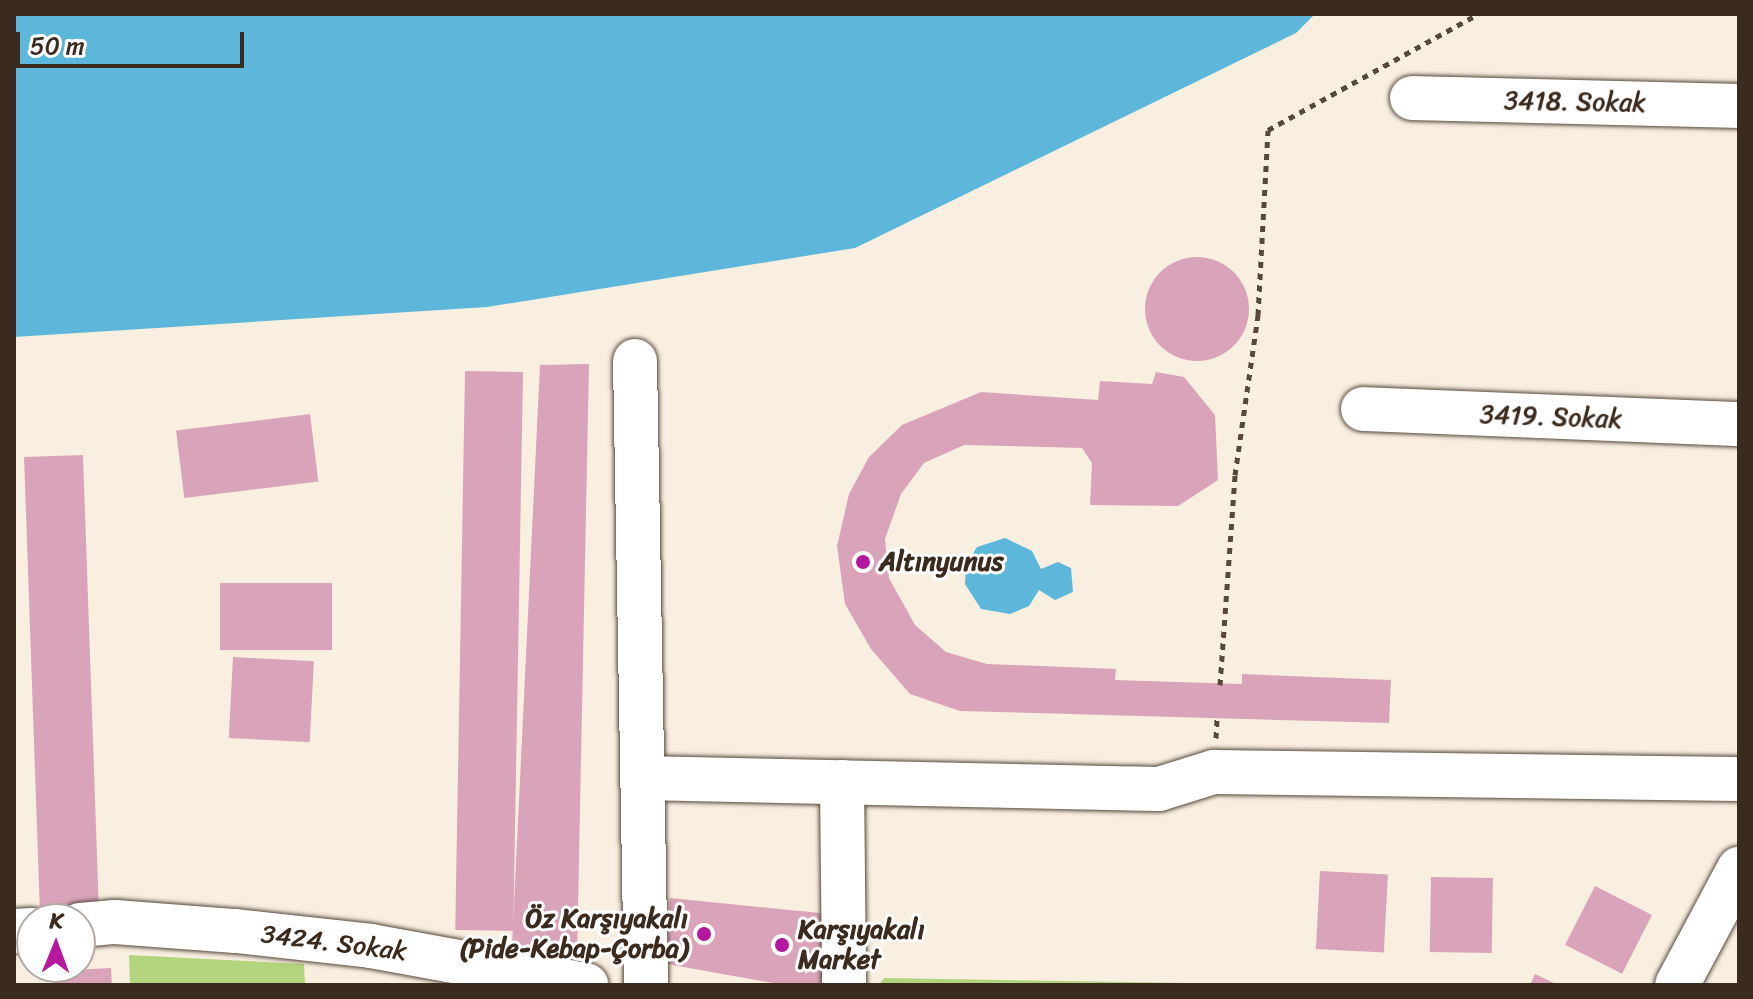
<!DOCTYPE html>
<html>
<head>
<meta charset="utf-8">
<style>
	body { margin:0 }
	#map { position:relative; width:1753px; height:999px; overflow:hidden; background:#f8efe0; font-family:Sriracha,sans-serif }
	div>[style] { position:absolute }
	.green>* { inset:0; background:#b2d47c }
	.water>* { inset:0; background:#5cb7da }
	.building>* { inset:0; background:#d9a4ba; transform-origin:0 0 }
	.round { border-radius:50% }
	.path>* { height:5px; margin-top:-2.5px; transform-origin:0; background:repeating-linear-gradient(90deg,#57483b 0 6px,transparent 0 12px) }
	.roads { filter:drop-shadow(0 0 2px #57483b) drop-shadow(0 0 2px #57483b) }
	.minor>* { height:44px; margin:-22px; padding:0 22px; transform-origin:22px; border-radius:22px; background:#fff }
	.dots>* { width:22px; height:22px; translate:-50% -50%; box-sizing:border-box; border:4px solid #fff; border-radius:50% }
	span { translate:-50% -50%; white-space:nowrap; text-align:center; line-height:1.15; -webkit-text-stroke:6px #fff; paint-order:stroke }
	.street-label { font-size:26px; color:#3b2a1e }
	.poi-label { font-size:26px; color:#3b2a1e; font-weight:700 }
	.left { translate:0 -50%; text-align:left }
	.right { translate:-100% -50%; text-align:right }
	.frame { position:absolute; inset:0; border:16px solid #3b2a1e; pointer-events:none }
	.north { position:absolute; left:16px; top:903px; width:80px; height:80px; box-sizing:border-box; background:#fff; border:2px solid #b1aaa5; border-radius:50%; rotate:1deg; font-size:22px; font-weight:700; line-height:32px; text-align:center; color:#3b2a1e }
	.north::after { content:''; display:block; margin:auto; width:28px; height:36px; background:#b5179e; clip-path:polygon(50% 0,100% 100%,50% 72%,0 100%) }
	.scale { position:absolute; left:16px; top:32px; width:228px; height:36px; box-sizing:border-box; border:4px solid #3b2a1e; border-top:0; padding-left:10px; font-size:24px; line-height:28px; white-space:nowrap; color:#3b2a1e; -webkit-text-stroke:6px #fff; paint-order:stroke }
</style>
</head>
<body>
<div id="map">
	<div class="green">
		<div style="clip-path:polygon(129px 955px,304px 964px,305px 985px,130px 985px)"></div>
		<div style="clip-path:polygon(884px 978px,1253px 984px,1253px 985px,879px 985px)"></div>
	</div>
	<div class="water">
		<div style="clip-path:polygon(14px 14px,1315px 14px,1296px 33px,855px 248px,487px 307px,14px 337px)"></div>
		<div style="clip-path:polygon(1005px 538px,1032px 551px,1041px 569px,1058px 562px,1071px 568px,1073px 592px,1055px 600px,1039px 590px,1029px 606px,1010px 614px,981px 609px,965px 584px,966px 565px,977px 547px)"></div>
	</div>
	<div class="building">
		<div class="round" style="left:1145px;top:257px;width:104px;height:104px"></div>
		<div style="clip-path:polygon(589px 364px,577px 957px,512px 946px,540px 365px)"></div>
		<div style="left:465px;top:371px;width:58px;height:559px;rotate:1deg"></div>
		<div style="clip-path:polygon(1156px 372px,1184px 377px,1215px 415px,1218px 480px,1178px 506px,1090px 505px,1092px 463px,1082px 448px,964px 445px,924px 463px,901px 494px,885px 539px,889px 578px,915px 625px,946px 652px,987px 664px,1116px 669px,1115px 680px,1242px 684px,1242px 674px,1391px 680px,1389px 723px,960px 711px,910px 694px,871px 649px,845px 604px,837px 546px,849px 494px,869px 457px,902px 425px,981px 392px,1098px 400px,1100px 381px,1152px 384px)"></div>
		<div style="left:310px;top:414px;width:68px;height:135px;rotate:83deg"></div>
		<div style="left:83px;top:455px;width:456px;height:59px;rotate:88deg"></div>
		<div style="left:220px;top:583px;width:112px;height:67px"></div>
		<div style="left:233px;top:657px;width:81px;height:81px;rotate:3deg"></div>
		<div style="left:1320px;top:871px;width:68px;height:78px;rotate:3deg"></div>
		<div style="left:1431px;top:877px;width:62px;height:75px;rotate:1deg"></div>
		<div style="left:1595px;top:886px;width:64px;height:66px;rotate:27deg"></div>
		<div style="clip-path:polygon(670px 898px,830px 914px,821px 985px,784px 985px,667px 964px)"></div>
		<div style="left:111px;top:968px;width:17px;height:58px;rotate:87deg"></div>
		<div style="clip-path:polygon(1535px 974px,1558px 985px,1530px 985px)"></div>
	</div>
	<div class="path">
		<div style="left:1220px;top:685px;width:211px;rotate:-85.9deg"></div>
		<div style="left:1235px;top:475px;width:162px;rotate:-81.8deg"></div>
		<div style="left:1258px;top:315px;width:185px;rotate:-86.9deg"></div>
		<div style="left:1268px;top:130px;width:240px;rotate:-28.9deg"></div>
		<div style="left:1216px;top:738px;width:19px;rotate:-87deg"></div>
	</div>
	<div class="roads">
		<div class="minor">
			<div style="left:1412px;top:98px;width:327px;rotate:1.4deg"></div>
			<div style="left:635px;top:361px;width:624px;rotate:88.99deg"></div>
			<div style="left:1363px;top:409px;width:376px;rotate:2.3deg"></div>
			<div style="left:642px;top:778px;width:517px;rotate:1.22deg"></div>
			<div style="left:1159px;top:789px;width:58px;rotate:-17.2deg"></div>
			<div style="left:1214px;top:772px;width:525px;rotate:0.76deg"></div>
			<div style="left:842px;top:782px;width:203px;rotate:89.4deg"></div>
			<div style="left:80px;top:925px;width:35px;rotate:-5deg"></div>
			<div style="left:115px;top:922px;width:121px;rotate:4.3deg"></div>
			<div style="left:236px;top:931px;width:136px;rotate:6.3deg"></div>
			<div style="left:371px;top:946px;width:219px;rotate:10.3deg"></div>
			<div style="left:14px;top:931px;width:18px;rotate:-3deg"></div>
			<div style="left:1677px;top:985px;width:132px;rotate:-61.9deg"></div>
		</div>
	</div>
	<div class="dots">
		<div style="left:863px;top:562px;background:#b5179e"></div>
		<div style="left:704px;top:934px;background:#b5179e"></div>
		<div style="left:782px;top:945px;background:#b5179e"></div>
	</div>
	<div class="street-label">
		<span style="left:1575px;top:102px;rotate:1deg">3418. Sokak</span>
		<span style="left:1551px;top:417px;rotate:2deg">3419. Sokak</span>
		<span style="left:334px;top:943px;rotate:7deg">3424. Sokak</span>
	</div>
	<div class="poi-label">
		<span class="left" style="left:879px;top:562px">Altınyunus</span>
		<span class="right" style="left:688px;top:934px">Öz Karşıyakalı<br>(Pide-Kebap-Çorba)</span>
		<span class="left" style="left:798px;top:945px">Karşıyakalı<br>Market</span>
	</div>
	<div class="frame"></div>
	<div class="north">K</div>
	<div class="scale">50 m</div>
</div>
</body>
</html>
